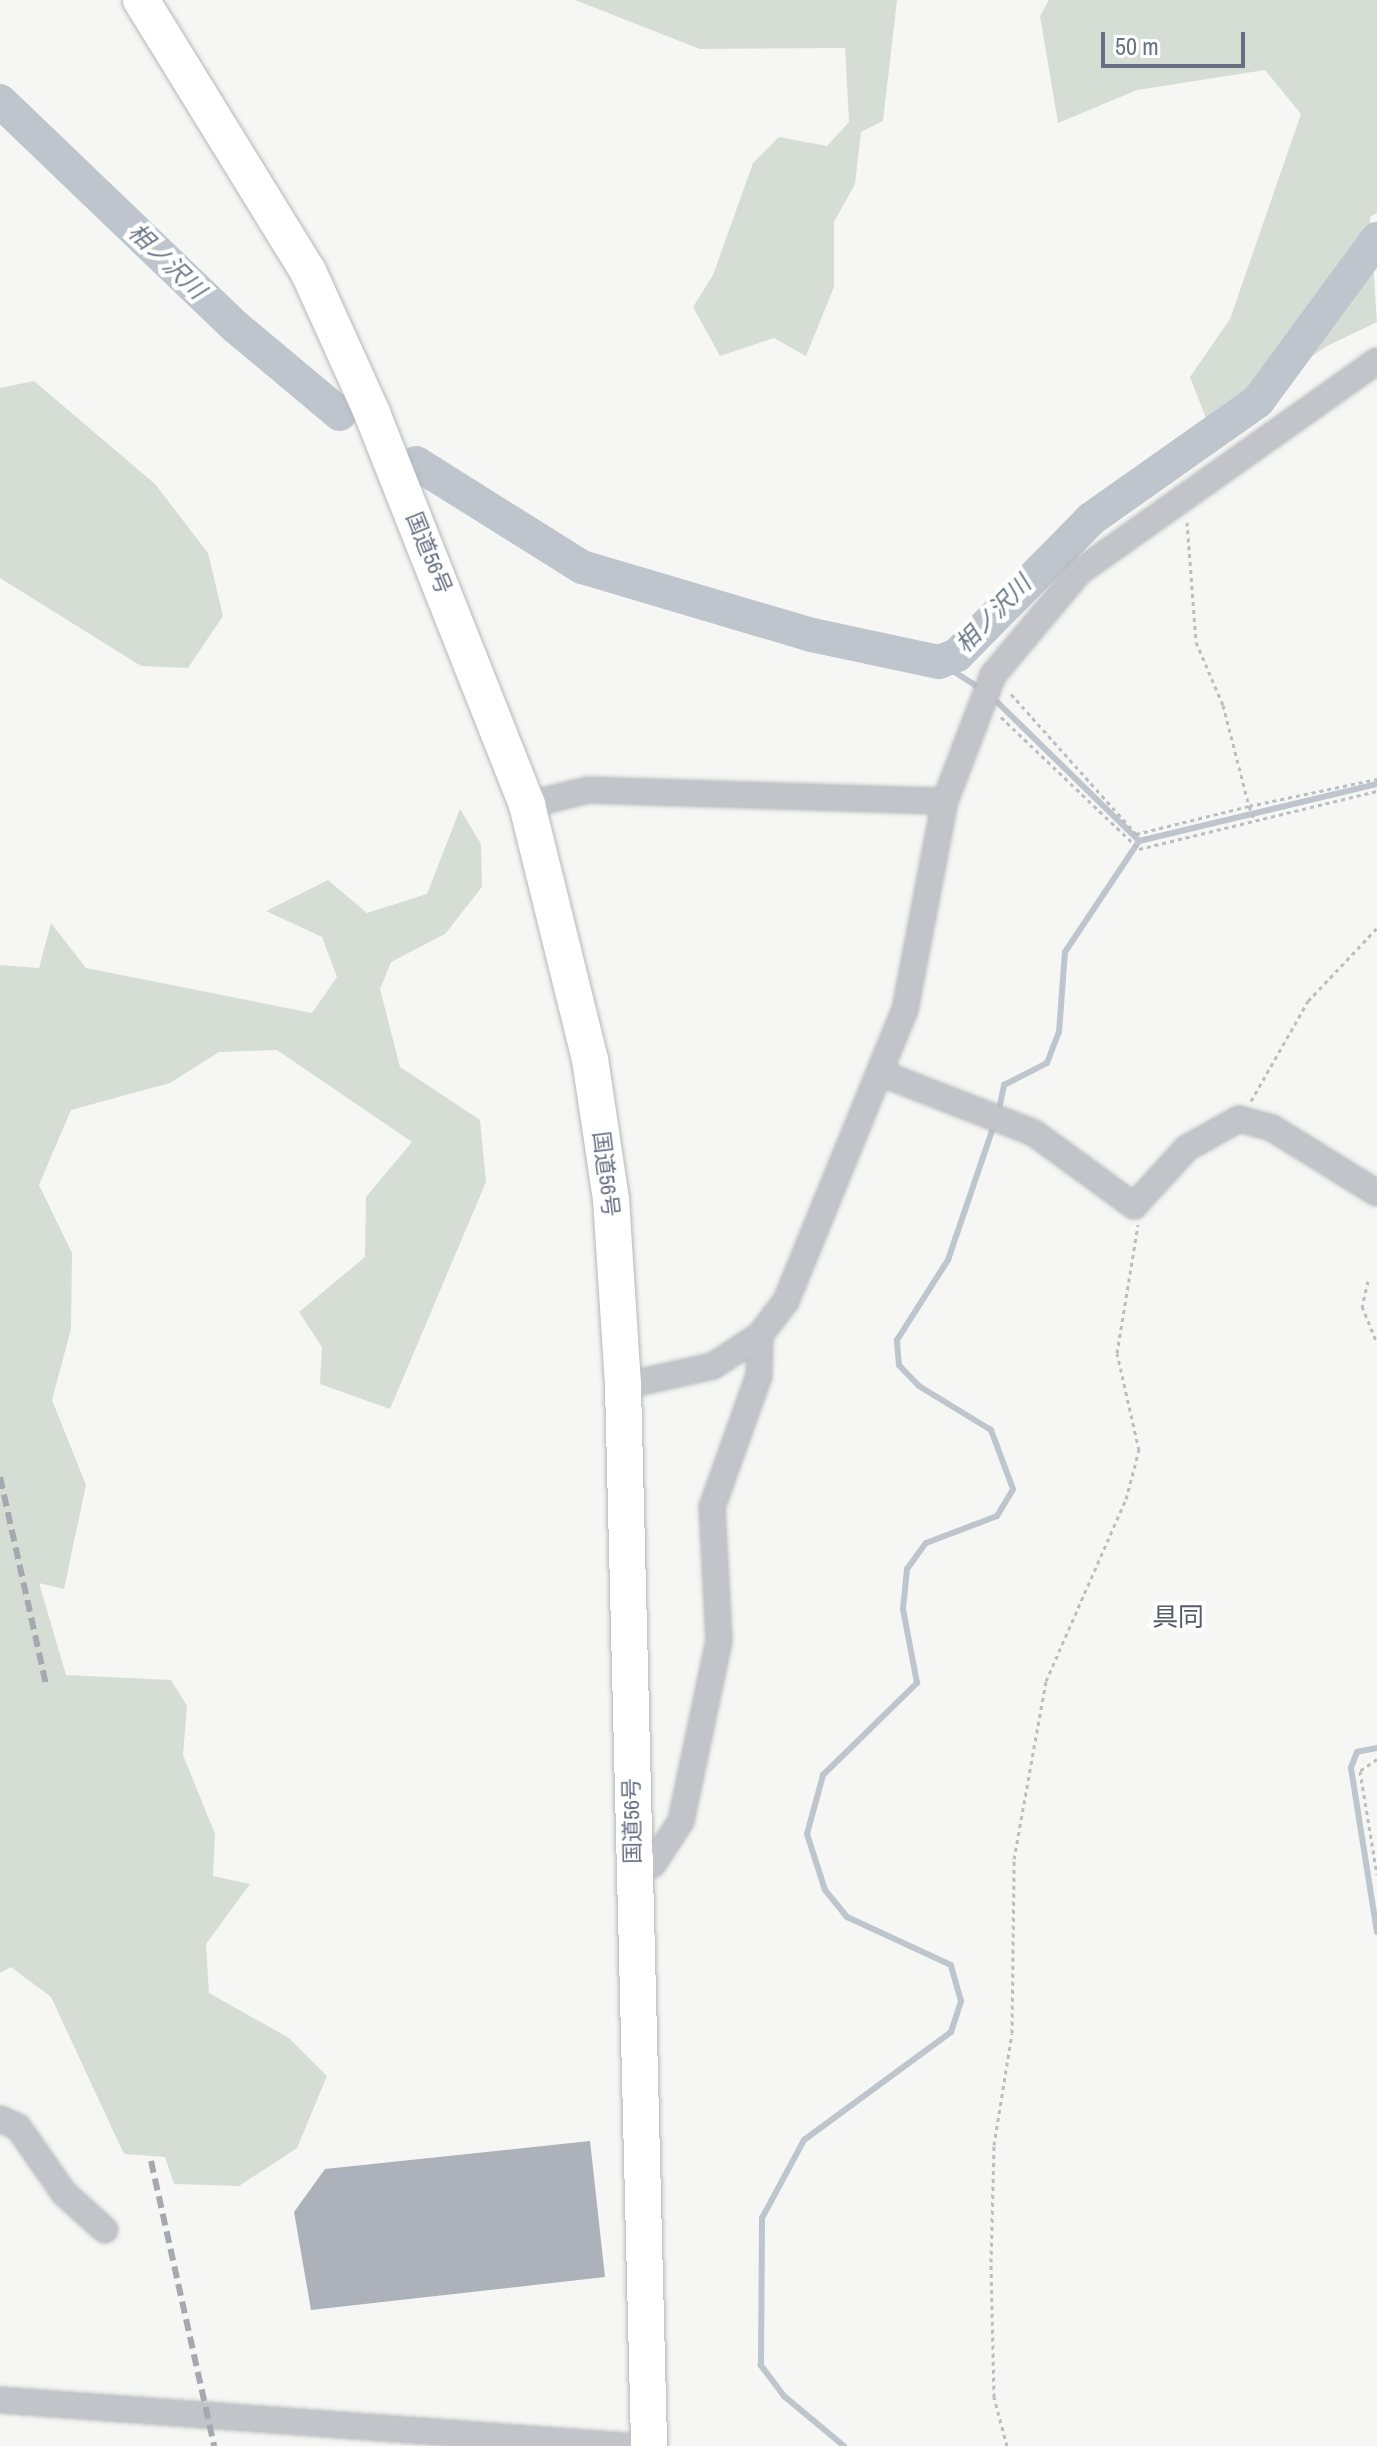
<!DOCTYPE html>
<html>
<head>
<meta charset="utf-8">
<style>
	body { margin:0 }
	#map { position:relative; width:1377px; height:2446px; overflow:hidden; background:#f6f7f4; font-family:"Archivo Narrow","Noto Sans JP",sans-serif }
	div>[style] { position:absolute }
	.green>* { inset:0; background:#d6ddd5 }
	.stream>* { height:6px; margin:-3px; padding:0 3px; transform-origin:3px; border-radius:3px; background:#bec5cd }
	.river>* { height:34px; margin:-17px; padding:0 17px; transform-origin:17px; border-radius:17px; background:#bec5cd }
	.building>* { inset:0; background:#adb1b9 }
	.path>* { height:3px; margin-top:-1.5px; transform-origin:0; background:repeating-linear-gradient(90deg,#bcbdc0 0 4px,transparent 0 8px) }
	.roads { filter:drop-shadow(0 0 2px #b5b7bb) drop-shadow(0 0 2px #b5b7bb) }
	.minor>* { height:24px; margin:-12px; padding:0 12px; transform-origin:12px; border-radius:12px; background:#c2c4c9 }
	.highway>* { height:36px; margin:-18px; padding:0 18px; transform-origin:18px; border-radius:18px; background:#fff }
	.rail>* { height:6px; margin-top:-3px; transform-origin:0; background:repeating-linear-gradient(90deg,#a5a8af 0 12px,transparent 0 18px) }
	span { translate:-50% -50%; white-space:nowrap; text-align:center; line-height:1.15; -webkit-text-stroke:8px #fff; paint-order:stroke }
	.street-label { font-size:22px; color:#677083 }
	.water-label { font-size:24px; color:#687786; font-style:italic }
	.quarter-label { font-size:26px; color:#545b69 }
	.scale { position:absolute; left:1101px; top:32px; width:144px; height:36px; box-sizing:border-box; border:4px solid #677083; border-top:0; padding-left:10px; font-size:24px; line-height:28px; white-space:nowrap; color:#677083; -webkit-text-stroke:6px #fff; paint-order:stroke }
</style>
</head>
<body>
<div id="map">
	<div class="green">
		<div style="clip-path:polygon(575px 0,897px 0,883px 121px,861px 132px,855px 184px,834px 222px,834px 287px,806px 356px,774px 338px,720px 356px,693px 307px,713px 275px,753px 163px,779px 137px,827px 146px,849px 122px,845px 48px,700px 49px)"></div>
		<div style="clip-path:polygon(1049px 0,1377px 0,1377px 213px,1370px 217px,1377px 322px,1327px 346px,1209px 426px,1190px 377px,1230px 319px,1301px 114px,1265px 70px,1137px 90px,1058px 123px,1040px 16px)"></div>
		<div style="clip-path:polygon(34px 381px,155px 484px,208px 553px,223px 616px,188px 668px,141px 666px,0 578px,0 388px)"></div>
		<div style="clip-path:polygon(460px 809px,481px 844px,482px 887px,445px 934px,391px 962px,380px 989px,400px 1067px,480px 1120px,486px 1182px,390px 1409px,320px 1384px,322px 1347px,299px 1312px,365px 1257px,366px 1197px,412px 1142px,277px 1050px,219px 1052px,170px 1083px,71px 1110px,39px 1185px,72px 1253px,71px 1329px,52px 1400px,86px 1485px,64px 1589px,39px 1583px,66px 1675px,171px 1680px,187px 1706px,183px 1755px,215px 1834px,213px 1876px,250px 1884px,206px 1944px,209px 1993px,289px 2038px,327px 2076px,297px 2148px,239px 2186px,174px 2184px,165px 2157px,124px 2154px,51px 1997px,11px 1967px,0 1973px,0 965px,39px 968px,51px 923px,86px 968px,312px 1013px,337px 977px,322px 937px,266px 911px,328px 880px,367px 913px,427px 894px)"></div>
	</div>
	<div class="stream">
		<div style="left:939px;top:662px;width:50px;rotate:32.7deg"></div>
		<div style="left:990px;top:695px;width:209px;rotate:44.4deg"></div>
		<div style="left:998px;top:1114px;width:30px;rotate:-78deg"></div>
		<div style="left:1004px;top:1085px;width:48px;rotate:-27.1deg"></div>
		<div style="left:1047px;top:1063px;width:33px;rotate:-69deg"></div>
		<div style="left:1059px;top:1032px;width:80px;rotate:-85.7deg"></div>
		<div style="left:1065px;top:952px;width:133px;rotate:-56.3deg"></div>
		<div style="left:1139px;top:841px;width:245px;rotate:-13.5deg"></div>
		<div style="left:1377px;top:1748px;width:20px;rotate:169deg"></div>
		<div style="left:1357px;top:1752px;width:17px;rotate:111deg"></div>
		<div style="left:1351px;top:1768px;width:166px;rotate:81deg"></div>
		<div style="left:844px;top:2446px;width:78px;rotate:-140.2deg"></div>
		<div style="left:784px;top:2396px;width:39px;rotate:-127deg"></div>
		<div style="left:761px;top:2365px;width:147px;rotate:-89.6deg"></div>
		<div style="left:762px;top:2218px;width:89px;rotate:-61.7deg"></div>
		<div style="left:804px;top:2140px;width:182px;rotate:-36.3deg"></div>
		<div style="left:951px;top:2032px;width:33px;rotate:-72deg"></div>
		<div style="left:961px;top:2001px;width:37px;rotate:-106deg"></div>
		<div style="left:951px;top:1965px;width:115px;rotate:-155.2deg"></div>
		<div style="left:847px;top:1917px;width:35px;rotate:-129deg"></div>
		<div style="left:825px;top:1890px;width:59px;rotate:-107.8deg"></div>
		<div style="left:807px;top:1834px;width:61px;rotate:-74.8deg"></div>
		<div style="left:823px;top:1775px;width:132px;rotate:-44.4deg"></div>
		<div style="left:917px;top:1683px;width:75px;rotate:-100.7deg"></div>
		<div style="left:903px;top:1609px;width:40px;rotate:-84.3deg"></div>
		<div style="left:907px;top:1569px;width:32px;rotate:-54deg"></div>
		<div style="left:926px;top:1543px;width:76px;rotate:-20.8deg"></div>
		<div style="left:997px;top:1516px;width:31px;rotate:-59deg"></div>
		<div style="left:1013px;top:1489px;width:63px;rotate:-110.4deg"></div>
		<div style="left:991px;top:1430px;width:84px;rotate:-148.6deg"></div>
		<div style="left:919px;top:1386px;width:29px;rotate:-134deg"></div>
		<div style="left:899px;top:1365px;width:25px;rotate:-95deg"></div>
		<div style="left:897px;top:1340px;width:95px;rotate:-57.5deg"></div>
		<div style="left:948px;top:1260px;width:143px;rotate:-71.2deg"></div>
	</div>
	<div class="river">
		<div style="left:0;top:101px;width:328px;rotate:43.8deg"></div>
		<div style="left:237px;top:328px;width:134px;rotate:39.9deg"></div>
		<div style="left:416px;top:463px;width:196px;rotate:32.1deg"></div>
		<div style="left:582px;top:567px;width:240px;rotate:16.5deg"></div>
		<div style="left:812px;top:635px;width:130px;rotate:12deg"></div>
		<div style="left:939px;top:662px;width:19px;rotate:-21deg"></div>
		<div style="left:957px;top:655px;width:191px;rotate:-45.4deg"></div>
		<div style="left:1091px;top:519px;width:204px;rotate:-35.2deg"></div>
		<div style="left:1258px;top:401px;width:201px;rotate:-53.7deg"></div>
	</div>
	<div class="building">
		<div style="clip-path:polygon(590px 2141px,605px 2277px,311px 2310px,294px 2212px,325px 2169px)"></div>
	</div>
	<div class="path">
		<div style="left:1187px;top:522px;width:120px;rotate:85.7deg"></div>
		<div style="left:1196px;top:642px;width:69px;rotate:66.8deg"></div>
		<div style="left:1223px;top:705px;width:104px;rotate:75.6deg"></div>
		<div style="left:1249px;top:806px;width:131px;rotate:-11.9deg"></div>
		<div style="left:1011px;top:694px;width:188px;rotate:48.2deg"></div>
		<div style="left:1136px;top:834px;width:116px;rotate:-13.9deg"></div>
		<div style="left:1249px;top:806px;width:14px;rotate:69deg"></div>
		<div style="left:1001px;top:717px;width:191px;rotate:43.7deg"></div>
		<div style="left:1139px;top:849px;width:245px;rotate:-13.7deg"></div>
		<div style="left:1251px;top:1101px;width:115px;rotate:-60.3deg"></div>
		<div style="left:1308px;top:1001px;width:100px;rotate:-46.6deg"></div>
		<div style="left:1368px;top:1281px;width:26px;rotate:103deg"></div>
		<div style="left:1362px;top:1306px;width:40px;rotate:68deg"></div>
		<div style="left:1377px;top:1759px;width:21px;rotate:145deg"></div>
		<div style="left:1360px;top:1771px;width:105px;rotate:80.7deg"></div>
		<div style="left:1007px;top:2446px;width:51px;rotate:-104.9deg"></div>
		<div style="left:994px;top:2397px;width:135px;rotate:-91.3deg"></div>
		<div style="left:991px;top:2262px;width:117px;rotate:-88.5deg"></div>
		<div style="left:994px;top:2145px;width:113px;rotate:-80.9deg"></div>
		<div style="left:1012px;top:2033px;width:174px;rotate:-89.3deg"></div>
		<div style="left:1014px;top:1859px;width:181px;rotate:-79.8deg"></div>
		<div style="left:1046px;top:1681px;width:199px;rotate:-66.3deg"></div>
		<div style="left:1126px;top:1499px;width:51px;rotate:-75.1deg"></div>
		<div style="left:1139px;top:1450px;width:99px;rotate:-102.8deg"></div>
		<div style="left:1117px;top:1353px;width:130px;rotate:-80.7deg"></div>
	</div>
	<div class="roads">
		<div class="minor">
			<div style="left:527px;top:805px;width:63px;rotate:-13.8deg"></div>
			<div style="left:588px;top:790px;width:357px;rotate:1.8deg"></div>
			<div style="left:883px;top:1074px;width:162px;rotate:21.3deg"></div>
			<div style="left:1034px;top:1133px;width:124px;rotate:36.1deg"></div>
			<div style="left:1134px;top:1206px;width:79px;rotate:-47.6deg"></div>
			<div style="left:1187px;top:1148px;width:60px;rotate:-29.1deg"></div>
			<div style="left:1239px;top:1119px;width:34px;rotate:15deg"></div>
			<div style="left:1272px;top:1128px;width:123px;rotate:31.8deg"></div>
			<div style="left:623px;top:1386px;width:92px;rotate:-12.5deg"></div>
			<div style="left:713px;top:1366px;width:56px;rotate:-33.4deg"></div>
			<div style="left:760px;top:1335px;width:43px;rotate:-52.6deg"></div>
			<div style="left:786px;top:1301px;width:314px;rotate:-67.8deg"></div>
			<div style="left:905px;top:1010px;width:213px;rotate:-79.2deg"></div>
			<div style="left:945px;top:801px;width:135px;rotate:-69.1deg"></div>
			<div style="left:993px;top:675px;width:134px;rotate:-50.1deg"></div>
			<div style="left:1079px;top:572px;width:365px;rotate:-35.3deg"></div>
			<div style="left:633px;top:1874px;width:22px;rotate:-27deg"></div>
			<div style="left:653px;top:1864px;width:51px;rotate:-56.9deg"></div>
			<div style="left:681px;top:1821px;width:185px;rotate:-78.1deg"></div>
			<div style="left:719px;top:1640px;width:133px;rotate:-93deg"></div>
			<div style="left:712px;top:1507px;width:139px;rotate:-70.3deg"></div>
			<div style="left:759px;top:1376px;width:41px;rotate:-88.6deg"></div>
			<div style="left:0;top:2119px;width:20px;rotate:24deg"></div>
			<div style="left:18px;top:2127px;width:80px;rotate:55.1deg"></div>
			<div style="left:64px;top:2193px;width:55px;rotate:42.1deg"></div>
			<div style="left:0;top:2400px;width:629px;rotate:4.2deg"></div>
		</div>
		<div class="highway">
			<div style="left:141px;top:0;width:318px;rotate:58.4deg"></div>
			<div style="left:308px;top:271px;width:156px;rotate:65.7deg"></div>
			<div style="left:372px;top:413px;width:422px;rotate:68.4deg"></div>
			<div style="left:527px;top:805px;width:262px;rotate:76.1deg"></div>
			<div style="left:590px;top:1059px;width:142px;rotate:81.5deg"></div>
			<div style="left:611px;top:1199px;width:187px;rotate:86.3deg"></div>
			<div style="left:623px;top:1386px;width:1060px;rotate:88.59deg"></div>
		</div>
	</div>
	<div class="rail">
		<div style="left:0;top:1477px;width:213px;rotate:77.5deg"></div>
		<div style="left:151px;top:2161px;width:292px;rotate:77.5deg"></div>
	</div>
	<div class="street-label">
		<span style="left:429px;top:553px;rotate:68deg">国道56号</span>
		<span style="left:606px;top:1174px;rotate:83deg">国道56号</span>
		<span style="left:632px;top:1821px;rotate:-91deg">国道56号</span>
	</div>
	<div class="water-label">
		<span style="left:167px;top:261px;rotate:44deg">相ノ沢川</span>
		<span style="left:993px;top:614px;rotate:-46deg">相ノ沢川</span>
	</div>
	<div class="quarter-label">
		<span style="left:1178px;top:1617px">具同</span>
	</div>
	<div class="scale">50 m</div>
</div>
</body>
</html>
